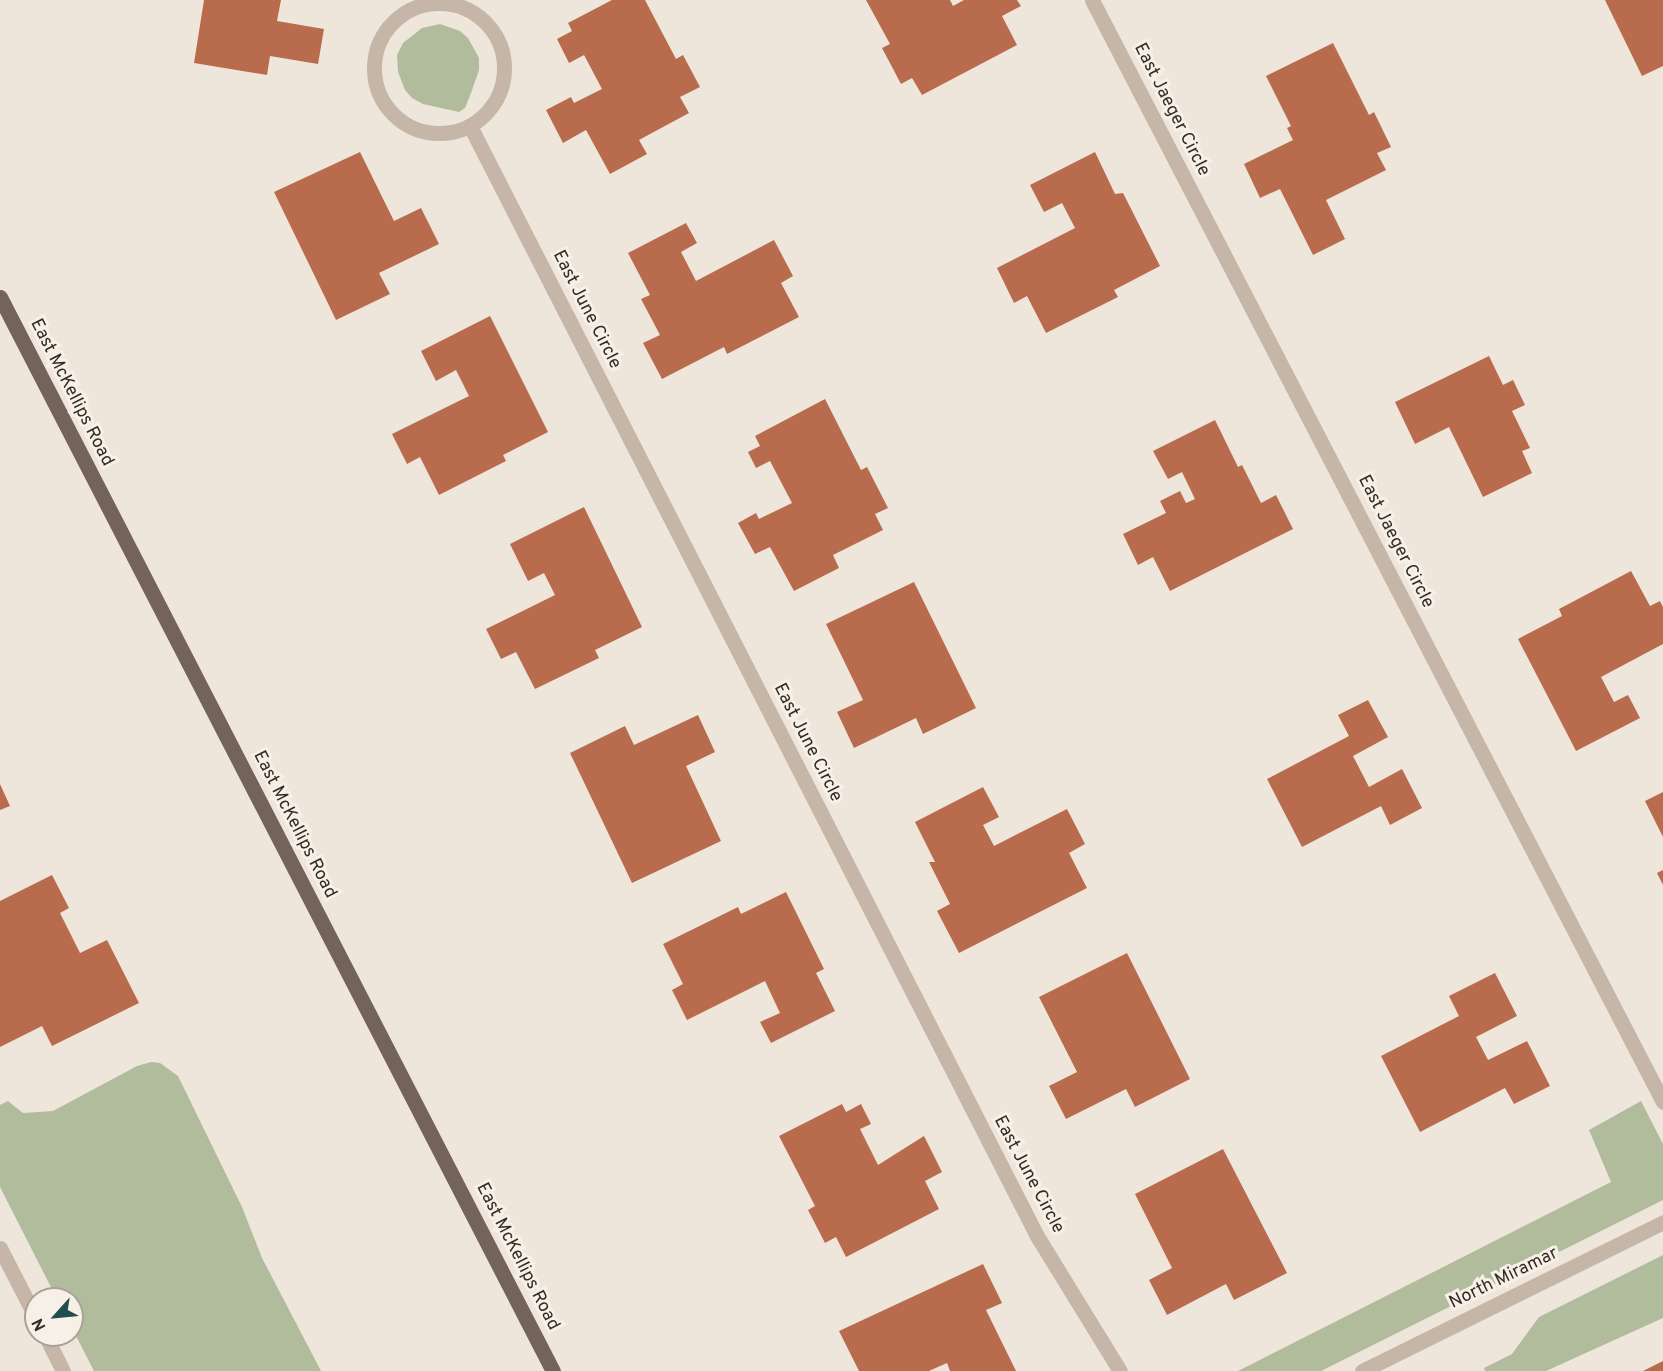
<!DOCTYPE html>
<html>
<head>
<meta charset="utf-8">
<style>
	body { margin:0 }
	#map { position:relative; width:1663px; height:1371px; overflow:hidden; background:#efe6db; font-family:Overpass,sans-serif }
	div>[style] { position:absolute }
	.green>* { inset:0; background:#b0bc9c }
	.building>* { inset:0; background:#b96b4e }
	.minor>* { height:15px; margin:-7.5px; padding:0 7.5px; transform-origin:7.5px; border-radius:7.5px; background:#c5b6a8 }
	.minor>.ring { margin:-7.5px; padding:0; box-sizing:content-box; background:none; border:15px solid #c5b6a8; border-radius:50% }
	.primary>* { height:15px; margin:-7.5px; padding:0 7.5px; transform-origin:7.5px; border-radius:7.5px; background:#73635a }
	span { translate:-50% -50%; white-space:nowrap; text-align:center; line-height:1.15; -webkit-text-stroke:6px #f7f0e6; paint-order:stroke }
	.street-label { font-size:18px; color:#332b27 }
	.north { position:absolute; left:24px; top:1287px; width:60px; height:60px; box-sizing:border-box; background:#f7f0e6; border:2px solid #a9a19a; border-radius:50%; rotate:243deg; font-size:16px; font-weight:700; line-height:24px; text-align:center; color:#332b27 }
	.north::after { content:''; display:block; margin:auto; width:21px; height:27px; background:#214c50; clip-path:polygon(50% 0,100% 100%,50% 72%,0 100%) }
</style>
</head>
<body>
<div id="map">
	<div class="green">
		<div style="clip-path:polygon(440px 24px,460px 31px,468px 38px,479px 58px,479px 70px,471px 93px,465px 108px,459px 112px,423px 104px,412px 98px,405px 90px,398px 72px,397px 55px,403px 43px,422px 28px)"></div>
		<div style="clip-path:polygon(151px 1062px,160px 1063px,178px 1076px,242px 1207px,262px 1258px,321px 1371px,94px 1371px,72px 1328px,72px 1299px,57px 1299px,0 1187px,0 1105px,8px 1101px,23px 1113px,53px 1111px,137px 1066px)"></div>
		<div style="clip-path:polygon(1641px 1101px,1663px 1144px,1663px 1200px,1321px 1371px,1238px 1371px,1611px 1182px,1589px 1130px)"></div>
		<div style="clip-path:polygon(1663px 1255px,1663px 1318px,1546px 1371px,1485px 1371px,1484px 1368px,1512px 1354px,1539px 1317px)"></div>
	</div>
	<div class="building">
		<div style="clip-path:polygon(204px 0,281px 0,277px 21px,324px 29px,318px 64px,270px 56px,267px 75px,194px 63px)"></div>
		<div style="clip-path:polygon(612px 0,645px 0,676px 59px,683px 55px,700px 87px,680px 97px,689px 113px,639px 140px,647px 154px,610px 174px,586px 130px,563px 143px,546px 110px,571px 97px,574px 103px,602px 89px,584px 55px,569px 63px,557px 39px,572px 31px,568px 23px)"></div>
		<div style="clip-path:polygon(866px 0,950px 0,953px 6px,964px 0,1017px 0,1021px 6px,1002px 16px,1017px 45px,922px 95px,912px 78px,901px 84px,882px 48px,890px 44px)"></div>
		<div style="clip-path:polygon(1605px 0,1663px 0,1663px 66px,1642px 76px)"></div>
		<div style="clip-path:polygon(1333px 43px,1369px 115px,1374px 112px,1391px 147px,1377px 153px,1386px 170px,1326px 200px,1345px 239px,1313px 255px,1280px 189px,1260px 198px,1244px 164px,1293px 140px,1287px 128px,1291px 126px,1266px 76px)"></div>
		<div style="clip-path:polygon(360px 152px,394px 221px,421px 208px,439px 244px,379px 273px,390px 294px,336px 320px,274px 192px)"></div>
		<div style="clip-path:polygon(1095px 152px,1115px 194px,1123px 193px,1160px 266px,1114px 290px,1118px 297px,1046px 333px,1027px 296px,1014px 303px,997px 268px,1075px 228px,1062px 203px,1044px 212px,1030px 185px)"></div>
		<div style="clip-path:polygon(686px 223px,697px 243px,681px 252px,696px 281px,774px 240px,793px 276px,781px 283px,799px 317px,727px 354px,724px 347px,662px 379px,643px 343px,660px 335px,641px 299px,650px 295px,628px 253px)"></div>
		<div style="clip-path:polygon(490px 316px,548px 432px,503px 455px,506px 461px,439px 495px,420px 457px,407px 464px,392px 434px,469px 396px,456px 370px,436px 381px,421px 351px)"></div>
		<div style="clip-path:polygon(1489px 356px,1503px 385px,1513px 380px,1525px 405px,1512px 411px,1530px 448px,1522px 451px,1532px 473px,1483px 497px,1449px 427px,1415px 444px,1395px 402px)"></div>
		<div style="clip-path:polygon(825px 399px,861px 470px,867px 467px,888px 508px,875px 514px,883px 530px,833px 555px,839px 568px,794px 591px,770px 547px,755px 554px,738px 523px,756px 513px,759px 519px,792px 503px,770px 461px,756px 468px,748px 452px,760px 446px,755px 436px)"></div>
		<div style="clip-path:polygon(1215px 420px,1238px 467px,1242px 465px,1261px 503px,1276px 495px,1293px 529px,1170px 591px,1153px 557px,1138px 565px,1123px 534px,1166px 513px,1160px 501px,1180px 491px,1186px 503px,1195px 499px,1182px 472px,1168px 479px,1153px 451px)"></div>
		<div style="clip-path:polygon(584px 507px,642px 627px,595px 650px,599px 658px,535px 689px,516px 652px,501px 659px,486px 629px,555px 595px,544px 573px,528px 581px,510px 544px)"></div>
		<div style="clip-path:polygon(1631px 571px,1650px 606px,1660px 601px,1663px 607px,1663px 644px,1601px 677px,1614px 702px,1628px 695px,1640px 718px,1576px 751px,1518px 639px,1562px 616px,1559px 609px)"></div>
		<div style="clip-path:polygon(914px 582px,976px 708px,923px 734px,916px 718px,854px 748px,837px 712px,863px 700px,826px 624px)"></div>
		<div style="clip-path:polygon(1368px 700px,1388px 737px,1353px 756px,1369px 787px,1402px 769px,1422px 808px,1390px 825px,1381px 806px,1302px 847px,1267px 779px,1349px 736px,1338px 715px)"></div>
		<div style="clip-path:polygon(698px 715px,715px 752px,686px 766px,721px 841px,632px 883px,570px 753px,625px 726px,634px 745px)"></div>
		<div style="clip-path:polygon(0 784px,10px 806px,0 810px)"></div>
		<div style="clip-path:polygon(983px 787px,999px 817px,983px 825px,994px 846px,1067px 809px,1085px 844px,1069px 853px,1087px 888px,959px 953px,937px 911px,950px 904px,929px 862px,935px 862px,915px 822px)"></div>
		<div style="clip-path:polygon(1663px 792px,1663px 837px,1645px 801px)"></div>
		<div style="clip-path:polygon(1663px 870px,1663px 885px,1657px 873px)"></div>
		<div style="clip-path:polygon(52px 875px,69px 908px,60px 913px,80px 953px,107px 940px,139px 1003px,52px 1046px,42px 1026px,0 1047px,0 901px)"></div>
		<div style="clip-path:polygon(786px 892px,824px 969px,816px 973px,835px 1011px,771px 1043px,760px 1022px,780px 1013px,765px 981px,687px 1020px,672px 990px,683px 984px,663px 944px,738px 907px,741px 914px)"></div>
		<div style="clip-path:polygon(1127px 953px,1190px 1079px,1135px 1107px,1126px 1089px,1066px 1119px,1049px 1086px,1077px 1072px,1039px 997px)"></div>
		<div style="clip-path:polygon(1495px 973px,1517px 1016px,1476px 1037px,1488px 1060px,1527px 1041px,1550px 1086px,1514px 1104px,1505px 1088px,1420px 1132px,1381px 1056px,1459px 1016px,1449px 996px)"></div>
		<div style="clip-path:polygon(842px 1104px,846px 1112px,861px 1104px,871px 1124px,860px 1129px,878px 1165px,924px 1136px,942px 1172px,925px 1181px,939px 1209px,846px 1257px,836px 1237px,825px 1243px,808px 1210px,815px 1206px,779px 1136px)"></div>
		<div style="clip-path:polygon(1223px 1149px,1287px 1273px,1234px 1300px,1226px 1284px,1167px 1315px,1149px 1280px,1172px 1268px,1135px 1194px)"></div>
		<div style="clip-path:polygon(983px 1264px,1002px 1303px,986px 1310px,1016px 1371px,950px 1371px,947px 1363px,929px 1371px,859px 1371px,839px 1331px)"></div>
		<div style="clip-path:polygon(1663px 1361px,1663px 1371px,1643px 1371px)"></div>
	</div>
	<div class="minor">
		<div style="left:1092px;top:0;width:1241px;rotate:62.61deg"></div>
		<div class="ring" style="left:374px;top:3px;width:115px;height:115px"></div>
		<div style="left:470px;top:126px;width:1246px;rotate:62.94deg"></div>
		<div style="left:1037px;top:1236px;width:158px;rotate:58.4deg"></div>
		<div style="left:0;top:1248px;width:79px;rotate:62.8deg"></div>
		<div style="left:45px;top:1335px;width:40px;rotate:63.4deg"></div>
		<div style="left:1362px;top:1371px;width:336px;rotate:-26.3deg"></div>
	</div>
	<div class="primary">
		<div style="left:0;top:297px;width:1208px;rotate:62.76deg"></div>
	</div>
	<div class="street-label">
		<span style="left:1171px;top:110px;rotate:63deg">East Jaeger Circle</span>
		<span style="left:586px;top:310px;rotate:63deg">East June Circle</span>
		<span style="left:71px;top:393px;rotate:63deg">East McKellips Road</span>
		<span style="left:1395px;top:542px;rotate:63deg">East Jaeger Circle</span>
		<span style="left:807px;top:743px;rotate:63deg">East June Circle</span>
		<span style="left:294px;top:825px;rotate:63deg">East McKellips Road</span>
		<span style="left:1028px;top:1175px;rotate:62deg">East June Circle</span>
		<span style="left:517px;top:1257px;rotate:63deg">East McKellips Road</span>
		<span style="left:1504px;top:1279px;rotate:-26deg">North Miramar</span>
	</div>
	<div class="north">N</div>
</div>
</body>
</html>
